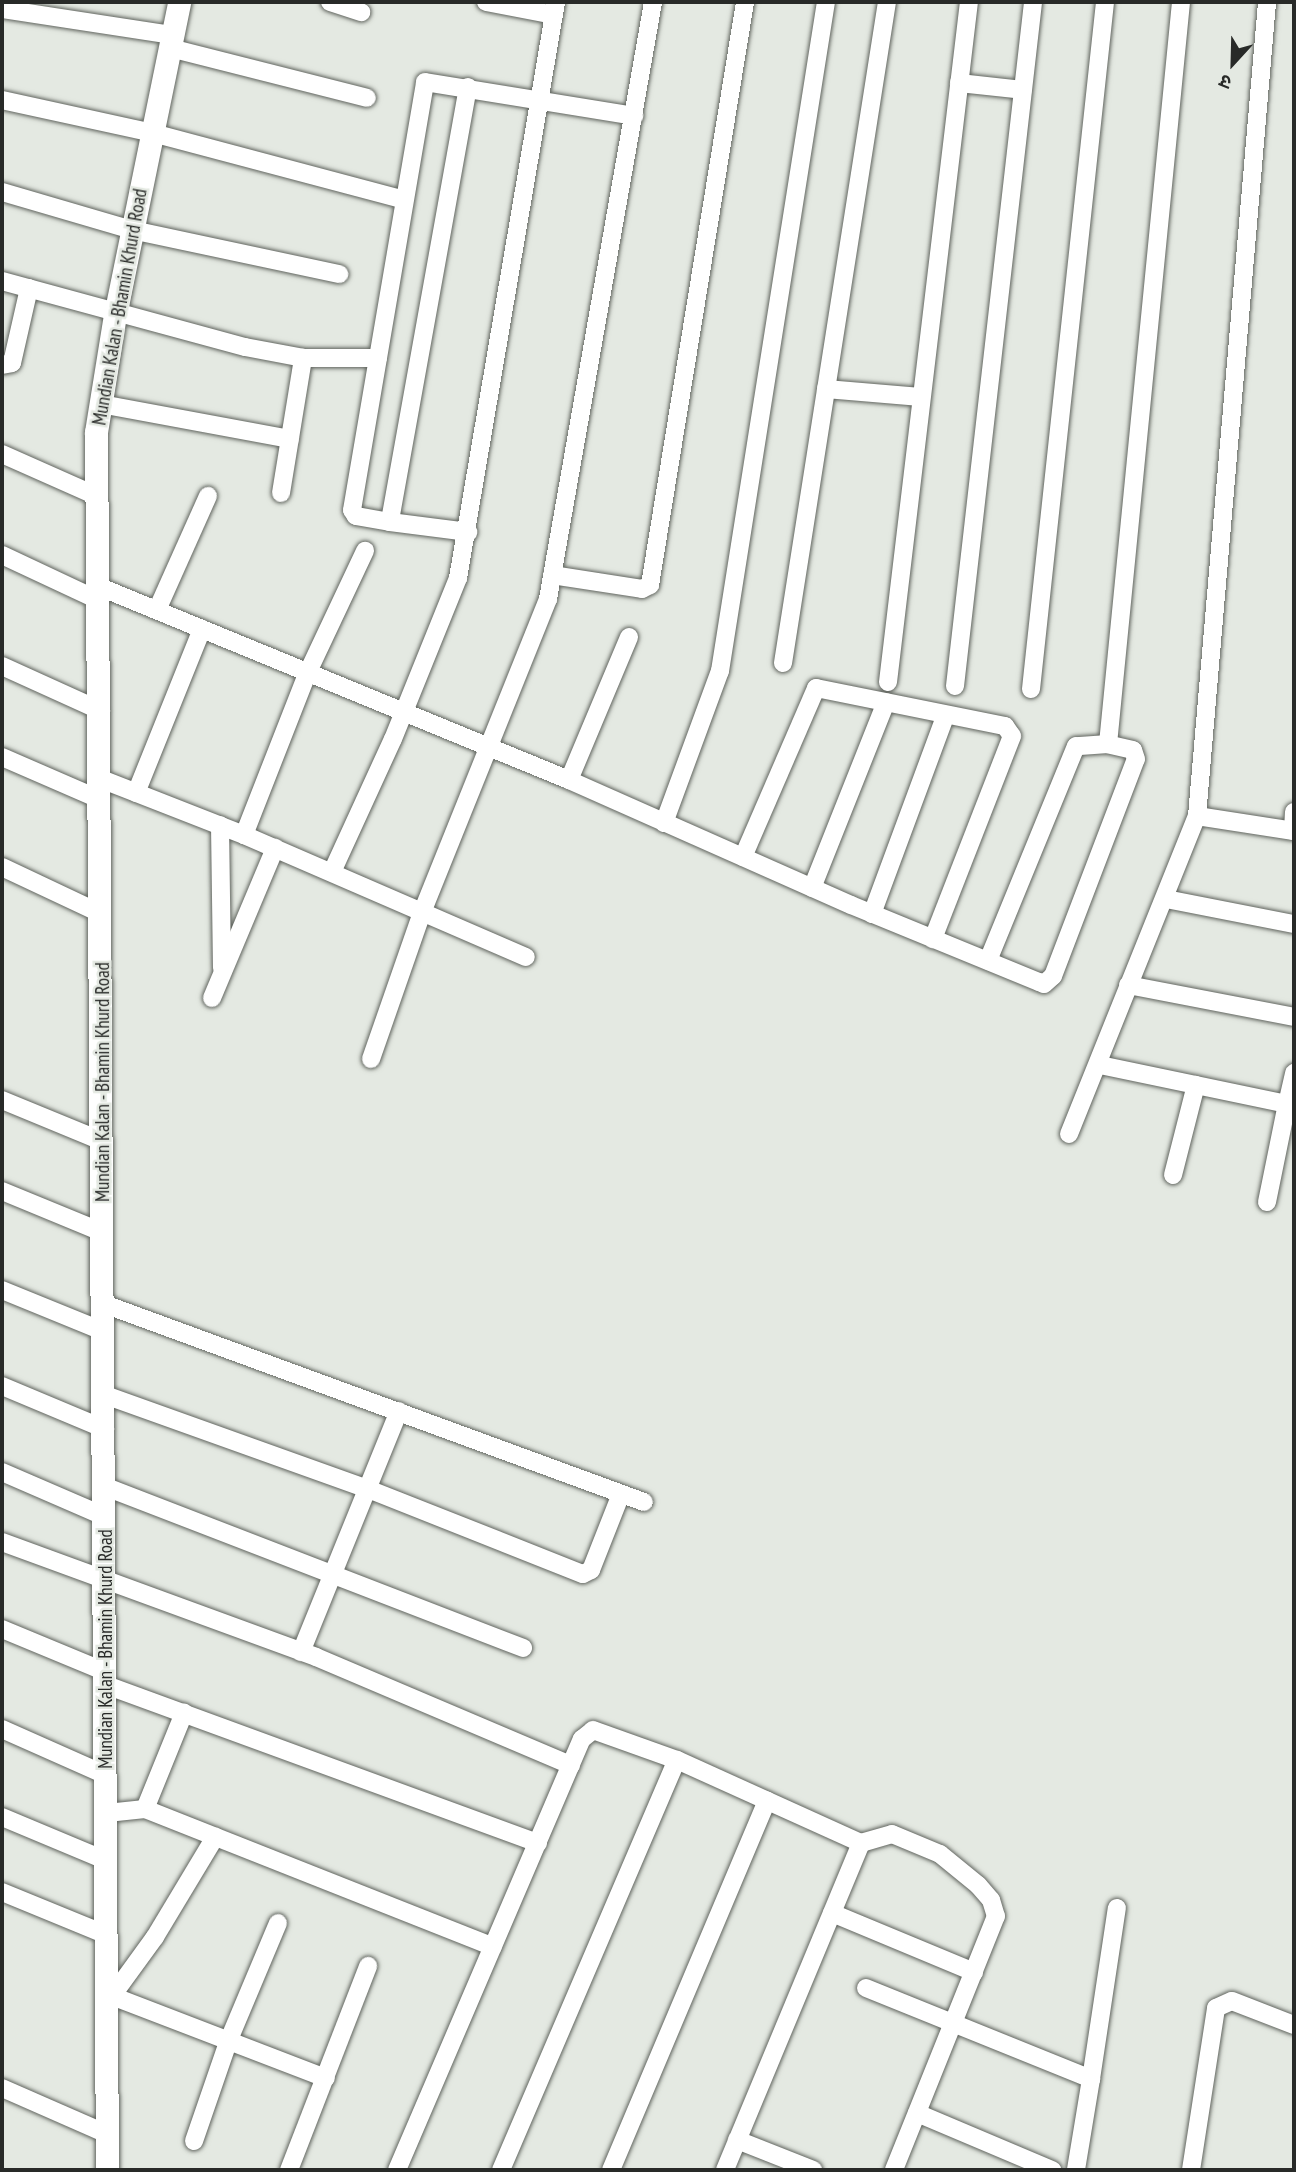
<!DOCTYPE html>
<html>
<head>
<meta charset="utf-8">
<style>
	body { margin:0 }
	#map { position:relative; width:1296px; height:2172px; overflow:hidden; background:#e4e9e2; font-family:"PT Sans Narrow","Noto Sans Devanagari",sans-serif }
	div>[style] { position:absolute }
	.roads { filter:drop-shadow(0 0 2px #60645e) drop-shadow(0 0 2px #60645e) }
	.minor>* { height:18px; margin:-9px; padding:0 9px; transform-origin:9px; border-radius:9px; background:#fff }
	.tertiary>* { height:23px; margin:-11.5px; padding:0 11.5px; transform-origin:11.5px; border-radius:11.5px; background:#fff }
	span { translate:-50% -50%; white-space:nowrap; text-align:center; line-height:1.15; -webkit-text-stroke:5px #e4e9e2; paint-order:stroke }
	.street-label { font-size:19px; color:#282a28 }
	.frame { position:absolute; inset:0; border:4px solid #282a28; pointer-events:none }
	.north { position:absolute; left:1198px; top:28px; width:70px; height:70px; -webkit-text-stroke:5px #e4e9e2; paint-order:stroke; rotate:202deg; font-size:19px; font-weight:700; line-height:28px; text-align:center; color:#282a28 }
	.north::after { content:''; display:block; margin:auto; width:24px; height:32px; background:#282a28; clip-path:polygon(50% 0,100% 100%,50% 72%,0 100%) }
</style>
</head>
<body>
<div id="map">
	<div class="roads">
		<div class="minor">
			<div style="left:330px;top:2px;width:33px;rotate:18deg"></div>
			<div style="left:486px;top:2px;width:69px;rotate:10.8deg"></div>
			<div style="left:2px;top:9px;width:172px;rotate:8.7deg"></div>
			<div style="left:170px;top:48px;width:203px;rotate:14.2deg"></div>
			<div style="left:959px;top:83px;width:64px;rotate:6.2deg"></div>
			<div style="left:468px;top:87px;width:442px;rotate:100.2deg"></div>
			<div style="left:390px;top:522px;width:79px;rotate:7.3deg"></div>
			<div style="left:2px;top:100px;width:155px;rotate:12.3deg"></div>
			<div style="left:153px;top:133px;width:260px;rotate:14.9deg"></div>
			<div style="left:2px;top:192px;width:135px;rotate:16.3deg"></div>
			<div style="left:132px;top:230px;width:212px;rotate:12deg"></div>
			<div style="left:2px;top:281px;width:252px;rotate:15.2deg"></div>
			<div style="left:245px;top:347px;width:59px;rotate:10.7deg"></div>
			<div style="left:303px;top:358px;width:75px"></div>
			<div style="left:2px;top:365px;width:10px;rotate:-11deg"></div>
			<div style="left:12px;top:363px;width:77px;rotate:-77.2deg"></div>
			<div style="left:826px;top:389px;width:95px;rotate:4.8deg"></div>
			<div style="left:101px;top:404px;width:192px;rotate:10.5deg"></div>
			<div style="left:2px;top:454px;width:106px;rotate:23.9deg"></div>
			<div style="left:281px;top:493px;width:137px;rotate:-80.7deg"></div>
			<div style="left:390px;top:522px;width:35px;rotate:-170deg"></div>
			<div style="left:356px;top:516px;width:7px;rotate:-124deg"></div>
			<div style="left:352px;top:510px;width:434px;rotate:-80.3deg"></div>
			<div style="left:425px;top:82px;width:212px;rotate:9.2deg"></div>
			<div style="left:2px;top:555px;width:108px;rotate:25.1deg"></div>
			<div style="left:552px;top:575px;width:91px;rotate:8.8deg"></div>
			<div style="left:642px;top:589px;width:9px;rotate:-27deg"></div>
			<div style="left:650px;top:585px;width:591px;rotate:-80.74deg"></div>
			<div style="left:100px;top:587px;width:507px;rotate:22.37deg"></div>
			<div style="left:569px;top:780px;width:308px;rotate:23.9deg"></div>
			<div style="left:851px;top:905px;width:203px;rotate:22.3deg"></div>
			<div style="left:1039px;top:982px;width:5px;rotate:22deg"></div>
			<div style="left:1044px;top:984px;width:12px;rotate:-42deg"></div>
			<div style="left:1053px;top:976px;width:232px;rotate:-69.1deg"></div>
			<div style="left:1136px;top:759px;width:9px;rotate:-108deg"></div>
			<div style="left:1133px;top:750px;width:26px;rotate:-167deg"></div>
			<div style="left:1108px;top:744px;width:32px;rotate:176deg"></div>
			<div style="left:1076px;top:746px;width:232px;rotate:112.3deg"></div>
			<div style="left:157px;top:610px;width:125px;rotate:-65.9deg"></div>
			<div style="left:783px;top:663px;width:669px;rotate:-81.06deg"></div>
			<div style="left:2px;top:666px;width:109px;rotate:24.4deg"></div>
			<div style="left:888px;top:682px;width:685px;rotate:-83.21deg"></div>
			<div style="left:955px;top:686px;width:688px;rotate:-83.49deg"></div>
			<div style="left:1031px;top:689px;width:691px;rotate:-83.85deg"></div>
			<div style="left:1108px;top:744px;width:746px;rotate:-84.38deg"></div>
			<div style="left:2px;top:757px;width:108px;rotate:23.5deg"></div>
			<div style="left:101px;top:779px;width:154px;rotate:21.4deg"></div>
			<div style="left:244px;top:835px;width:307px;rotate:23.4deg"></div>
			<div style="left:569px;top:780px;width:155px;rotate:-67.2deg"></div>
			<div style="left:136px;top:793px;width:177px;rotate:-68.1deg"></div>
			<div style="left:1197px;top:816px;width:98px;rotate:8.8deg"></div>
			<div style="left:664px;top:823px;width:162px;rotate:-69.8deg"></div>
			<div style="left:720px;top:671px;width:677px;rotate:-81deg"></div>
			<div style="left:220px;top:825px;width:143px;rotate:89.2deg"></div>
			<div style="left:1293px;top:831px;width:19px;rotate:-87deg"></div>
			<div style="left:244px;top:835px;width:175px;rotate:-68.6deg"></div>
			<div style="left:308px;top:672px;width:134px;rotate:-64.8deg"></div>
			<div style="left:743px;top:857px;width:184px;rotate:-66.6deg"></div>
			<div style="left:816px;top:688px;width:193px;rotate:11.4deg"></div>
			<div style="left:1005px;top:726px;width:12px;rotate:55deg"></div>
			<div style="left:1012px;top:736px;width:218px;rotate:111.3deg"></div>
			<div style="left:2px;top:867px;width:110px;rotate:25.2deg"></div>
			<div style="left:332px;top:872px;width:146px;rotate:-65.4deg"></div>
			<div style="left:393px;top:739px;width:174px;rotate:-68deg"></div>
			<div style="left:458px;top:578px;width:584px;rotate:-80.34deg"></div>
			<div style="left:812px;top:888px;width:200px;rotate:-68.3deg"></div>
			<div style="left:1166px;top:899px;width:130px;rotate:11.1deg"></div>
			<div style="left:872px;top:914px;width:210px;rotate:-69.7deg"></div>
			<div style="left:1128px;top:985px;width:169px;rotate:10.9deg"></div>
			<div style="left:212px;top:998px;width:163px;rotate:-67.2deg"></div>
			<div style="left:371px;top:1059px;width:158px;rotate:-70.8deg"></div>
			<div style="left:423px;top:910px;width:335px;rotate:-68.1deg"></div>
			<div style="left:548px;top:599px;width:606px;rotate:-80.02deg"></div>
			<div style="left:1100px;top:1065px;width:191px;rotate:11.8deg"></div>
			<div style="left:1287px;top:1104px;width:32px;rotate:-77deg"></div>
			<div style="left:2px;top:1100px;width:110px;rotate:22.4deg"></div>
			<div style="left:1069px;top:1134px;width:343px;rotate:-68.1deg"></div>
			<div style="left:1197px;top:816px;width:817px;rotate:-85.08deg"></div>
			<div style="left:1173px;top:1175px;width:93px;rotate:-75.7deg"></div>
			<div style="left:2px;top:1191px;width:110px;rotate:22.4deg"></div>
			<div style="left:1267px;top:1202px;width:100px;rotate:-78.5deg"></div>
			<div style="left:2px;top:1290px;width:111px;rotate:22.2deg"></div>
			<div style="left:104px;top:1304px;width:575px;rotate:20.14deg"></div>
			<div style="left:2px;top:1386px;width:112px;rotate:22.7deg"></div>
			<div style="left:105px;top:1395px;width:279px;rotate:19.7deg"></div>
			<div style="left:368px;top:1489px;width:231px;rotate:21.6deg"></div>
			<div style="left:583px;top:1574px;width:9px;rotate:-27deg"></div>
			<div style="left:591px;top:1570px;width:82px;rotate:-68.5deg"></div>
			<div style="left:2px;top:1472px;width:113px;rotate:23.4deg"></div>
			<div style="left:106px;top:1487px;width:447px;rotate:21.1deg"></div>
			<div style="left:2px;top:1542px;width:334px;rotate:20.1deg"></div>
			<div style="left:316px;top:1657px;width:277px;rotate:23deg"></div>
			<div style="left:2px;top:1629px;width:113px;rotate:22.5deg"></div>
			<div style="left:301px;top:1652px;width:260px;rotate:-67.9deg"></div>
			<div style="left:106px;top:1685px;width:460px;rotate:20.1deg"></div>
			<div style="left:2px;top:1729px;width:114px;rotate:23.9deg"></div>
			<div style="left:145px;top:1809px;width:104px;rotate:-67.9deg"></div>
			<div style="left:107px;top:1813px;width:38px;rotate:-6deg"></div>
			<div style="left:145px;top:1809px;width:374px;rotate:21.6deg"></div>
			<div style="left:2px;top:1817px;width:114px;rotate:22.7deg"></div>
			<div style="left:861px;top:1843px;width:32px;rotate:-16deg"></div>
			<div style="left:892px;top:1834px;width:52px;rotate:22.6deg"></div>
			<div style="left:940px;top:1854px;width:49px;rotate:39.2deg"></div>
			<div style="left:978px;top:1885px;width:20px;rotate:49deg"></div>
			<div style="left:991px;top:1900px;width:17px;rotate:73deg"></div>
			<div style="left:996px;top:1916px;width:274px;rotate:111.9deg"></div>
			<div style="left:2px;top:1892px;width:113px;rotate:22.3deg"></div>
			<div style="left:832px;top:1913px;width:154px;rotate:22.6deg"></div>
			<div style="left:866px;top:1988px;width:243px;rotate:22deg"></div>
			<div style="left:1091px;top:2079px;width:92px;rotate:99.4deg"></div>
			<div style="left:112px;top:1996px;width:229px;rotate:21deg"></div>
			<div style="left:107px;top:2003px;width:82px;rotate:-54deg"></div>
			<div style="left:155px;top:1937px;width:117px;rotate:-59deg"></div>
			<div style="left:1091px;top:2079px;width:173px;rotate:-81.4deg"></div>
			<div style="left:2px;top:2088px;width:115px;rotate:23.7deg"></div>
			<div style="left:917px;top:2113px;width:147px;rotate:22.9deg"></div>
			<div style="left:737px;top:2140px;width:82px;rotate:21.5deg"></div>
			<div style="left:194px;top:2141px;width:105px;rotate:-71deg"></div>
			<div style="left:228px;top:2042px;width:129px;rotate:-67.2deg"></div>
			<div style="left:289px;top:2170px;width:219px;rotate:-68.8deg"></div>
			<div style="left:397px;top:2170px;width:469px;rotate:-66.8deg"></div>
			<div style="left:582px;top:1739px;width:14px;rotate:-39deg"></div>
			<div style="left:593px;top:1730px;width:89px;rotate:19.7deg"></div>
			<div style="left:677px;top:1760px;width:202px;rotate:24.3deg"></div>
			<div style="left:861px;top:1843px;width:354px;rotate:112.6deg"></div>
			<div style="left:501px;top:2170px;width:446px;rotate:-66.8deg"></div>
			<div style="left:611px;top:2170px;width:401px;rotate:-67.1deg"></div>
			<div style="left:1191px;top:2170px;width:164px;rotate:-81.2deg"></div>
			<div style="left:1216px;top:2008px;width:17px;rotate:-24deg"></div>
			<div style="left:1232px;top:2001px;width:66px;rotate:21.2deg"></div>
		</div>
		<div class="tertiary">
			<div style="left:107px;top:2170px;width:1738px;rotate:-90.36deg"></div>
			<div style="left:96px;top:432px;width:119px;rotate:-80.8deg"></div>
			<div style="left:115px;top:315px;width:319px;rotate:-78.4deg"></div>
		</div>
	</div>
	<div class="street-label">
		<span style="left:120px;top:307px;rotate:-80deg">Mundian Kalan - Bhamin Khurd Road</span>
		<span style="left:103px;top:1082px;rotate:-90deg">Mundian Kalan - Bhamin Khurd Road</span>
		<span style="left:106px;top:1649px;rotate:-90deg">Mundian Kalan - Bhamin Khurd Road</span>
	</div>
	<div class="frame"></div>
	<div class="north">उ</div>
</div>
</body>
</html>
